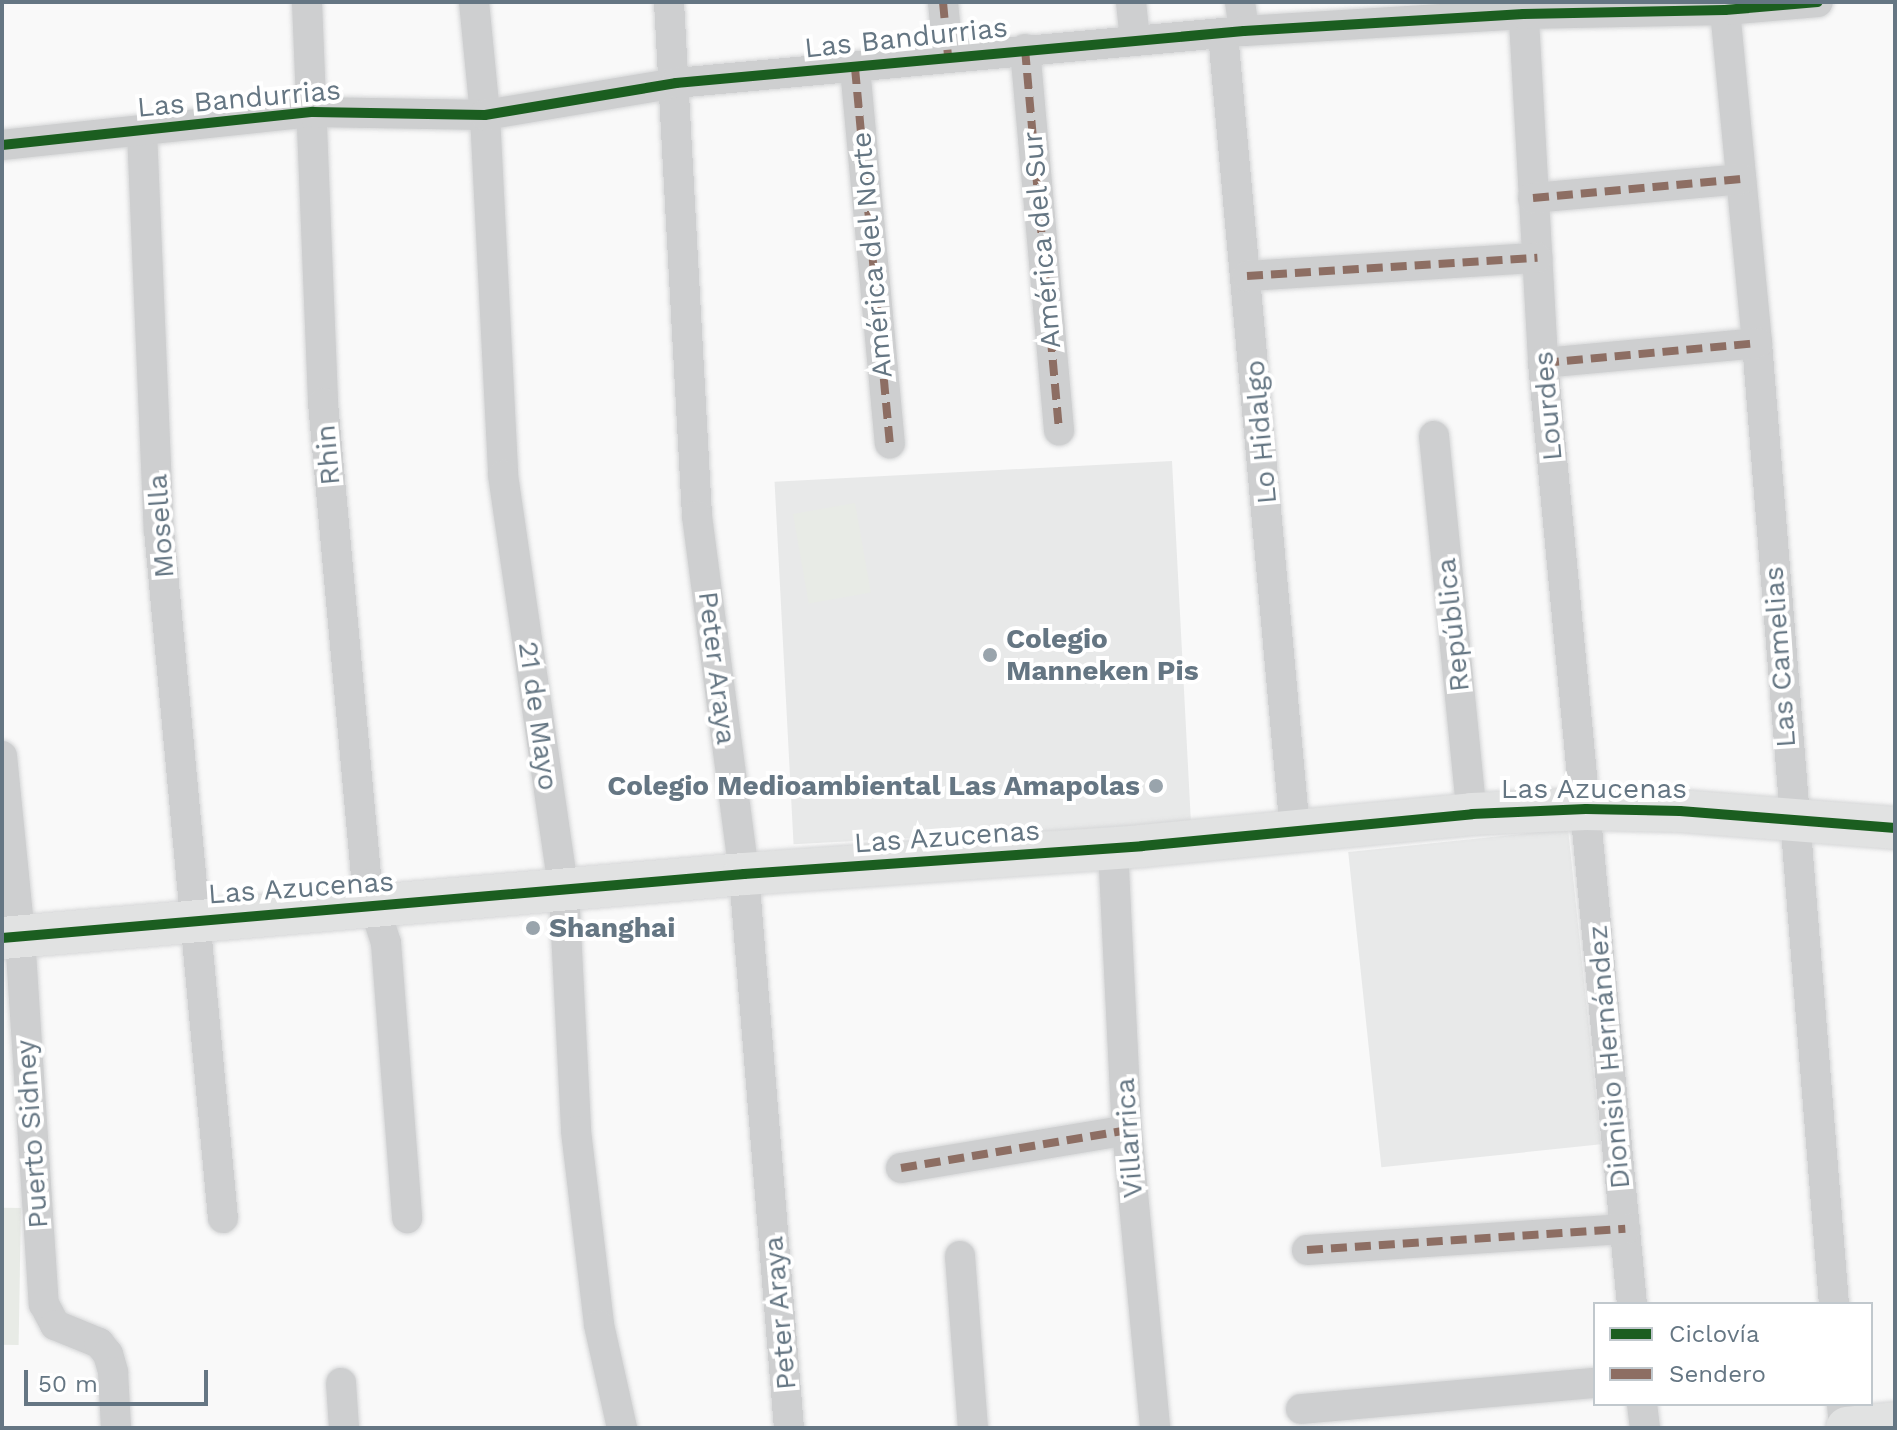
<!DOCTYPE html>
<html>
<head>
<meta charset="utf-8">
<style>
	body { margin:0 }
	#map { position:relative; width:1897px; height:1430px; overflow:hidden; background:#f9f9f9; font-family:"Work Sans",sans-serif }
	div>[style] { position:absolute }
	.built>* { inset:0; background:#e8e9e9; transform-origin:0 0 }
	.green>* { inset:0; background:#e8ebe6; transform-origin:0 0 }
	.roads { filter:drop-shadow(0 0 2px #d5d6d7) drop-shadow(0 0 2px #d5d6d7) }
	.street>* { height:30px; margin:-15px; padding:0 15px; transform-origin:15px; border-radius:15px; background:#cecfd0 }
	.secondary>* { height:42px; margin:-21px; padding:0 21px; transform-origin:21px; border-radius:21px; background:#e1e2e2 }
	.quiet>* { height:8px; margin-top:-4px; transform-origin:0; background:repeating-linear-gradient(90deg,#8d6e63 0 16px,transparent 0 24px) }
	.cycleway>* { height:10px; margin:-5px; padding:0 5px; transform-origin:5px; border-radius:5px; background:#1b5e20 }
	.dots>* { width:22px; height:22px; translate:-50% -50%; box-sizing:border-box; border:4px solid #fff; border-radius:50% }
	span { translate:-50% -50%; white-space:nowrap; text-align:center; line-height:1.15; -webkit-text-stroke:8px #fff; paint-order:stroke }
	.street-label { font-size:28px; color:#657683 }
	.poi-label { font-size:28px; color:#657683; font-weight:700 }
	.left { translate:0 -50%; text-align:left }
	.right { translate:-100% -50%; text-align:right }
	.frame { position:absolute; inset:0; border:4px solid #657683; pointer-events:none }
	.legend { position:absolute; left:1593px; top:1302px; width:280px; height:104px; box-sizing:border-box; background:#fff; border:2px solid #c1c8cd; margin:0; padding:10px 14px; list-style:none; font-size:24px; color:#657683 }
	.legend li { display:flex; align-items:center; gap:16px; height:40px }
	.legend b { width:40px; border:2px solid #c1c8cd }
	.scale { position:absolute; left:24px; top:1370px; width:184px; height:36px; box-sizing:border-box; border:4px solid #657683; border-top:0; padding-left:10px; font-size:24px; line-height:28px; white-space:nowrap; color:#657683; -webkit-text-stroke:6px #fff; paint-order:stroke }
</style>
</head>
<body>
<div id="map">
	<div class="built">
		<div style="left:1172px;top:461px;width:363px;height:398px;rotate:87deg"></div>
		<div style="left:1568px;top:829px;width:317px;height:221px;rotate:84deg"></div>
	</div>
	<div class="green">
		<div style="left:855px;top:503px;width:91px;height:63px;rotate:80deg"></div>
		<div style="left:21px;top:1208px;width:137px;height:19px;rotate:91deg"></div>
	</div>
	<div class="roads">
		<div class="street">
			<div style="left:307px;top:2px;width:401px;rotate:87.7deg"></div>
			<div style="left:323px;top:403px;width:483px;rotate:84.8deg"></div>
			<div style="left:367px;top:884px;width:62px;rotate:72.1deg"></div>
			<div style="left:386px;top:943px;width:276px;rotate:85.6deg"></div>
			<div style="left:474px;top:2px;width:114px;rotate:84.4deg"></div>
			<div style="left:485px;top:115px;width:360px;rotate:87.1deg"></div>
			<div style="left:503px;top:475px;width:420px;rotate:81.7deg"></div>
			<div style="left:564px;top:891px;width:240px;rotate:87.1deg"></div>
			<div style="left:576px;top:1131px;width:195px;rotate:83.2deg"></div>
			<div style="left:599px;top:1325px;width:106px;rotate:77.4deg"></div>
			<div style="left:669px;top:2px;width:515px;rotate:86.88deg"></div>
			<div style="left:697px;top:516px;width:361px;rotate:82.5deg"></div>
			<div style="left:744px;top:874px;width:556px;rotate:85.36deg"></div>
			<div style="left:943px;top:2px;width:54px;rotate:84.7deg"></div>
			<div style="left:1131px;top:2px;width:39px;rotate:84deg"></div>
			<div style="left:1240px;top:2px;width:29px;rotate:82deg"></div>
			<div style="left:1523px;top:2px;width:362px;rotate:86.8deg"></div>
			<div style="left:1543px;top:363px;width:945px;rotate:84.6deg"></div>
			<div style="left:1725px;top:10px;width:335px;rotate:84.5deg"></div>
			<div style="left:1757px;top:343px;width:964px;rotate:85.42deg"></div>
			<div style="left:1223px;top:34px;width:800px;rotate:84.84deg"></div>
			<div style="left:1025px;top:49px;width:383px;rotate:84.9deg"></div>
			<div style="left:855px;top:68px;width:377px;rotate:84.7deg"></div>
			<div style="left:142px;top:131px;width:399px;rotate:87.6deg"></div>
			<div style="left:159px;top:530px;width:691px;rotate:84.69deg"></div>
			<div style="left:2px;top:145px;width:313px;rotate:-6.1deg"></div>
			<div style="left:313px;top:112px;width:172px;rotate:1deg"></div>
			<div style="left:485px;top:115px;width:194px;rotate:-9.5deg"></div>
			<div style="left:676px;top:83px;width:570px;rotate:-5.23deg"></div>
			<div style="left:1244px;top:31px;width:280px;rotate:-3.5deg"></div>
			<div style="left:1523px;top:14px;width:202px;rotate:-1.1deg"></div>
			<div style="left:1725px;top:10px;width:93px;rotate:-4.9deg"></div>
			<div style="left:1533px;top:198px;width:209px;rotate:-5.2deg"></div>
			<div style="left:1247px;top:276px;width:291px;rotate:-3.6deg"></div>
			<div style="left:1543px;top:363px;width:215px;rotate:-5.3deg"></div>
			<div style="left:1434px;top:436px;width:380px;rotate:84.3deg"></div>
			<div style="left:2px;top:756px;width:182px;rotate:84.3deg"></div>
			<div style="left:20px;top:937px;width:368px;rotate:86.3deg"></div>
			<div style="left:44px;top:1304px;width:24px;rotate:62deg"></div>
			<div style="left:55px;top:1325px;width:48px;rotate:22.2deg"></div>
			<div style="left:99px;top:1343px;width:14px;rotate:51deg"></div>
			<div style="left:108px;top:1354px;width:19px;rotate:74deg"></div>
			<div style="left:113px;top:1372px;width:56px;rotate:86.9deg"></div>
			<div style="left:1113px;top:848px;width:282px;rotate:87.2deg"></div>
			<div style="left:1127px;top:1130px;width:299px;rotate:84.6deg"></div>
			<div style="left:901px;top:1168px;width:229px;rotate:-9.5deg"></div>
			<div style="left:1307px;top:1250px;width:319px;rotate:-3.8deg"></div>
			<div style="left:960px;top:1256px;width:172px;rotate:85.7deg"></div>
			<div style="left:341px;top:1383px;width:45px;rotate:86.2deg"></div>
			<div style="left:1642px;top:1404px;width:24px;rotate:83deg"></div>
			<div style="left:1842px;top:1404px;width:24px;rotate:85deg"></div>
			<div style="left:1301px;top:1409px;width:295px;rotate:-5.1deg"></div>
		</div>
		<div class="secondary">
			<div style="left:2px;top:938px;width:745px;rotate:-4.93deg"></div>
			<div style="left:744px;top:874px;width:399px;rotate:-4deg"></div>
			<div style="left:1142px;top:846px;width:332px;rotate:-5.5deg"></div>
			<div style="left:1472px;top:814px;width:114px;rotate:-2.5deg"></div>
			<div style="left:1586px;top:809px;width:94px;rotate:1.2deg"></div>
			<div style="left:1680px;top:811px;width:216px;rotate:4.5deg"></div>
			<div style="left:1847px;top:1428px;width:48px;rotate:-5.9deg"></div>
		</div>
	</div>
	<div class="quiet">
		<div style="left:943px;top:2px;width:54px;rotate:84.7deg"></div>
		<div style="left:1025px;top:49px;width:383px;rotate:84.9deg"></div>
		<div style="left:855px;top:68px;width:377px;rotate:84.7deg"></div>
		<div style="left:1533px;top:198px;width:209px;rotate:-5.2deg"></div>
		<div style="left:1247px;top:276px;width:291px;rotate:-3.6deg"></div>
		<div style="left:1543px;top:363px;width:215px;rotate:-5.3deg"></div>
		<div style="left:901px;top:1168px;width:229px;rotate:-9.5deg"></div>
		<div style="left:1307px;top:1250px;width:319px;rotate:-3.8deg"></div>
	</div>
	<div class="cycleway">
		<div style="left:2px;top:145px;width:313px;rotate:-6.1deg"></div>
		<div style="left:313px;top:112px;width:172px;rotate:1deg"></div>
		<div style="left:485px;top:115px;width:194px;rotate:-9.5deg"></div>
		<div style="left:676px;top:83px;width:570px;rotate:-5.23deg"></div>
		<div style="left:1244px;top:31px;width:280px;rotate:-3.5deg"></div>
		<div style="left:1523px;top:14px;width:202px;rotate:-1.1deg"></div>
		<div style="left:1725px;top:10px;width:93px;rotate:-4.9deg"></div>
		<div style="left:2px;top:938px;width:745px;rotate:-4.93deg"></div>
		<div style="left:744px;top:874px;width:399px;rotate:-4deg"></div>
		<div style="left:1142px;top:846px;width:332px;rotate:-5.5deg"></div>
		<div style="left:1472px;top:814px;width:114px;rotate:-2.5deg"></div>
		<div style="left:1586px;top:809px;width:94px;rotate:1.2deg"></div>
		<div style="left:1680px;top:811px;width:216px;rotate:4.5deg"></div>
	</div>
	<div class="dots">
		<div style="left:990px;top:655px;background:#99a4ac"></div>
		<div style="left:1156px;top:786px;background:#99a4ac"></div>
		<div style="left:533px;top:928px;background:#99a4ac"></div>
	</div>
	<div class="street-label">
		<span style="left:906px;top:38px;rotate:-6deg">Las Bandurrias</span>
		<span style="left:239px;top:99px;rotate:-5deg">Las Bandurrias</span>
		<span style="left:1042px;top:240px;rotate:-95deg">América del Sur</span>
		<span style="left:872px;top:255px;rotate:-95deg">América del Norte</span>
		<span style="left:1548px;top:406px;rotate:-95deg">Lourdes</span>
		<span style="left:1261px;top:432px;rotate:-95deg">Lo Hidalgo</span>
		<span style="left:328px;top:455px;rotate:-95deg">Rhin</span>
		<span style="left:161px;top:526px;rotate:-94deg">Mosella</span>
		<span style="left:1453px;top:625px;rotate:-96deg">República</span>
		<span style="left:1780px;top:657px;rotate:-94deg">Las Camelias</span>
		<span style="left:717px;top:668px;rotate:83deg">Peter Araya</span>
		<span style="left:538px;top:716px;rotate:82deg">21 de Mayo</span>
		<span style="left:1594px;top:789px">Las Azucenas</span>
		<span style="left:947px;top:837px;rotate:-4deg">Las Azucenas</span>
		<span style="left:301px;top:888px;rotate:-4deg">Las Azucenas</span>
		<span style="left:1609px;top:1057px;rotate:-95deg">Dionisio Hernández</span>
		<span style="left:32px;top:1134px;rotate:-94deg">Puerto Sidney</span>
		<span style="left:1129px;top:1138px;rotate:-94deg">Villarrica</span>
		<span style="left:780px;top:1313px;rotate:-95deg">Peter Araya</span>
	</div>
	<div class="poi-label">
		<span class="left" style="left:1006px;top:655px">Colegio<br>Manneken Pis</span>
		<span class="right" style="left:1140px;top:786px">Colegio Medioambiental Las Amapolas</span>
		<span class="left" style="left:549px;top:928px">Shanghai</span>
	</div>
	<div class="frame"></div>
	<ul class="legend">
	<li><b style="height:10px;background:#1b5e20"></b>Ciclovía</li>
	<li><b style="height:10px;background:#8d6e63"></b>Sendero</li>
	</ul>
	<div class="scale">50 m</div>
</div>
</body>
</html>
